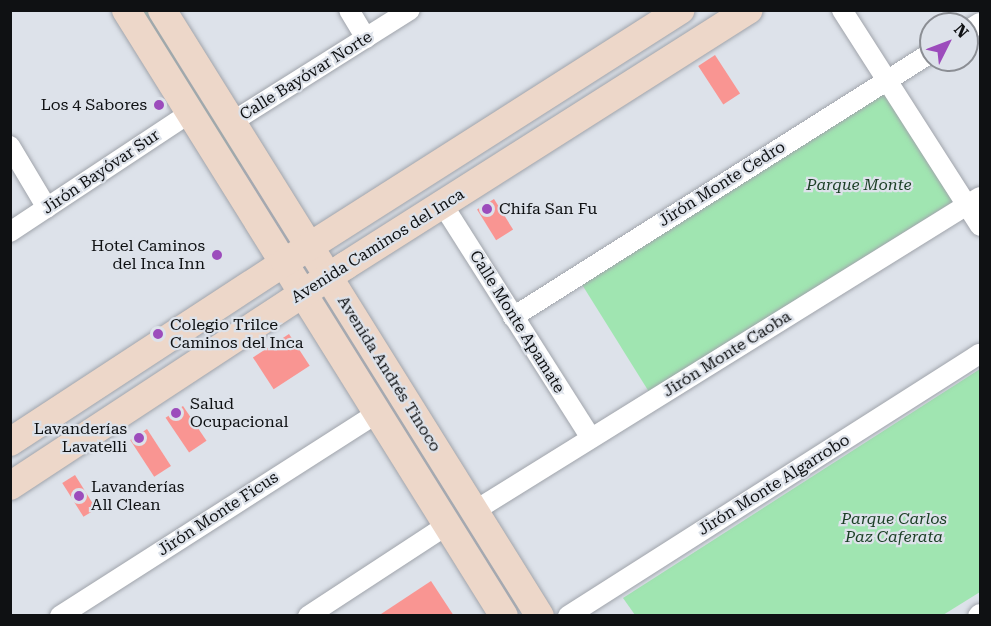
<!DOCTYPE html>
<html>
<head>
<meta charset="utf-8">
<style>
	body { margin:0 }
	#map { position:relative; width:991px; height:626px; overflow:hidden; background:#dde2ea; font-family:"Roboto Serif",serif }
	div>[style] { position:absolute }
	.green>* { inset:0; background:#a0e5b1; transform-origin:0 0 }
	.building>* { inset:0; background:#f99592; transform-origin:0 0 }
	.roads { filter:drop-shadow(0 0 2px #a0a4ab) drop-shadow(0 0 2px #a0a4ab) }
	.street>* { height:20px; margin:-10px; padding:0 10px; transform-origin:10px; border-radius:10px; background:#fff }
	.secondary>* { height:28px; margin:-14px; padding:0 14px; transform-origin:14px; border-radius:14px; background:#edd7c9 }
	.dots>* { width:16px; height:16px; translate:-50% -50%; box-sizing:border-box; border:3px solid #dde2ea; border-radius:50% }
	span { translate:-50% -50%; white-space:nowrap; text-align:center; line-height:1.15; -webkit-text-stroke:4.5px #dde2ea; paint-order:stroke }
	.street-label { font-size:16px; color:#0f1113 }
	.poi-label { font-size:16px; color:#0f1113 }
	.right { translate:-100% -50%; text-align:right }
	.left { translate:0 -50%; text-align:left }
	.park-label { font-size:16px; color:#1b3e25; font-style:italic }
	.frame { position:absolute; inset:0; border:12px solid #0f1113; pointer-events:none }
	.north { position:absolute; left:919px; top:12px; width:60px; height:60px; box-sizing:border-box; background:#dde2ea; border:2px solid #8b8e94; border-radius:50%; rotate:48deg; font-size:16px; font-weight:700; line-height:24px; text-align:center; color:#0f1113 }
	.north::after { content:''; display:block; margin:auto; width:21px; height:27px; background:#9c4cbc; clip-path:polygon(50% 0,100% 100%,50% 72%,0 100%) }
</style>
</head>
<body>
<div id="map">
	<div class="green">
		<div style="clip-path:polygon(132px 11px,152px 11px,171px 41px,177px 62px,242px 165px,234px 171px)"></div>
		<div style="left:885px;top:92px;width:129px;height:359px;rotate:58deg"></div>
		<div style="clip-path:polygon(980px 369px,980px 592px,943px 615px,635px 615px,623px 598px)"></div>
	</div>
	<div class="building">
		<div style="left:715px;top:55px;width:46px;height:20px;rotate:57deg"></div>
		<div style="left:494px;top:199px;width:36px;height:20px;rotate:58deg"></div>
		<div style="left:289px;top:334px;width:38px;height:43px;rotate:57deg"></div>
		<div style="left:183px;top:406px;width:42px;height:21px;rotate:56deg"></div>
		<div style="left:147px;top:429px;width:44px;height:20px;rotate:57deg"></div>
		<div style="left:75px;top:475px;width:40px;height:15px;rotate:58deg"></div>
		<div style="clip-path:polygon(431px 581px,454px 616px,378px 616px)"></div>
	</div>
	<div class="roads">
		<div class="street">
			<div style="left:349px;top:10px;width:33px;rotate:59deg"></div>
			<div style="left:842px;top:10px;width:256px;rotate:57.4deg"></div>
			<div style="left:967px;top:31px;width:15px;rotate:-32deg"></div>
			<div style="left:232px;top:122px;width:210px;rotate:-32.2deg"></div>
			<div style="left:10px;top:146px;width:72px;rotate:59.2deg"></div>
			<div style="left:443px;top:205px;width:276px;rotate:57.6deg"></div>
			<div style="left:10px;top:232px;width:217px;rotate:-33.5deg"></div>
			<div style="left:513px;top:317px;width:494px;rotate:-32.3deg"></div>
			<div style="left:472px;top:509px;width:13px;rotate:-18deg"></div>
			<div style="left:484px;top:505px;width:584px;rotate:-31.84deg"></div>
			<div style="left:60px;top:616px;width:376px;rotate:-32.6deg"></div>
			<div style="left:308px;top:616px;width:166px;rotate:-33.2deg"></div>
			<div style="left:568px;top:616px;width:488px;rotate:-32.5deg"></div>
			<div style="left:978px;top:616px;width:3px;rotate:-45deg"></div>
		</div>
		<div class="secondary">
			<div style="left:126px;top:10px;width:714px;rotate:58.05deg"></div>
			<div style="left:162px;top:10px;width:714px;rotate:58.05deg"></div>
			<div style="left:10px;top:442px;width:329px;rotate:-33.2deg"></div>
			<div style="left:285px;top:262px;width:469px;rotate:-32.5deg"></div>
			<div style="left:10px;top:486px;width:401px;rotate:-33.3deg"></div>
			<div style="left:345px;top:266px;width:478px;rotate:-32.4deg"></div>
		</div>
	</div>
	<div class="dots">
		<div style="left:159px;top:105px;background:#9c4cbc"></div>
		<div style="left:487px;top:209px;background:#9c4cbc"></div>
		<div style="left:217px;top:255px;background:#9c4cbc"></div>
		<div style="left:158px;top:334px;background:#9c4cbc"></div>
		<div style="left:176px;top:413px;background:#9c4cbc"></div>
		<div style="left:139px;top:438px;background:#9c4cbc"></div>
		<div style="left:79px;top:496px;background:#9c4cbc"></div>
	</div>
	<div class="street-label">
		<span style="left:306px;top:76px;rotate:-32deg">Calle Bayóvar Norte</span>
		<span style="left:101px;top:172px;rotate:-34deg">Jirón Bayóvar Sur</span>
		<span style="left:722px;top:184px;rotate:-32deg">Jirón Monte Cedro</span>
		<span style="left:378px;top:246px;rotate:-32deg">Avenida Caminos del Inca</span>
		<span style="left:517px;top:322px;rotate:58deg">Calle Monte Apamate</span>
		<span style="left:727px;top:354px;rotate:-32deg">Jirón Monte Caoba</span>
		<span style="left:389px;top:374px;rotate:58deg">Avenida Andrés Tinoco</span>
		<span style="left:774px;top:485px;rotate:-32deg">Jirón Monte Algarrobo</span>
		<span style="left:218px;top:514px;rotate:-33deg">Jirón Monte Ficus</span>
	</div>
	<div class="poi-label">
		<span class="right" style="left:147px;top:105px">Los 4 Sabores</span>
		<span class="left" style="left:499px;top:209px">Chifa San Fu</span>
		<span class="right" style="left:205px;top:255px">Hotel Caminos<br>del Inca Inn</span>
		<span class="left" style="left:170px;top:334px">Colegio Trilce<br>Caminos del Inca</span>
		<span class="left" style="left:190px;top:413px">Salud<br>Ocupacional</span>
		<span class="right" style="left:127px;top:438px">Lavanderías<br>Lavatelli</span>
		<span class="left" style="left:91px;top:496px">Lavanderías<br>All Clean</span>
	</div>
	<div class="park-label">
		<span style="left:859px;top:185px">Parque Monte</span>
		<span style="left:894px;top:528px">Parque Carlos<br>Paz Caferata</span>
	</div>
	<div class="frame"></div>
	<div class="north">N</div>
</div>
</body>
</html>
